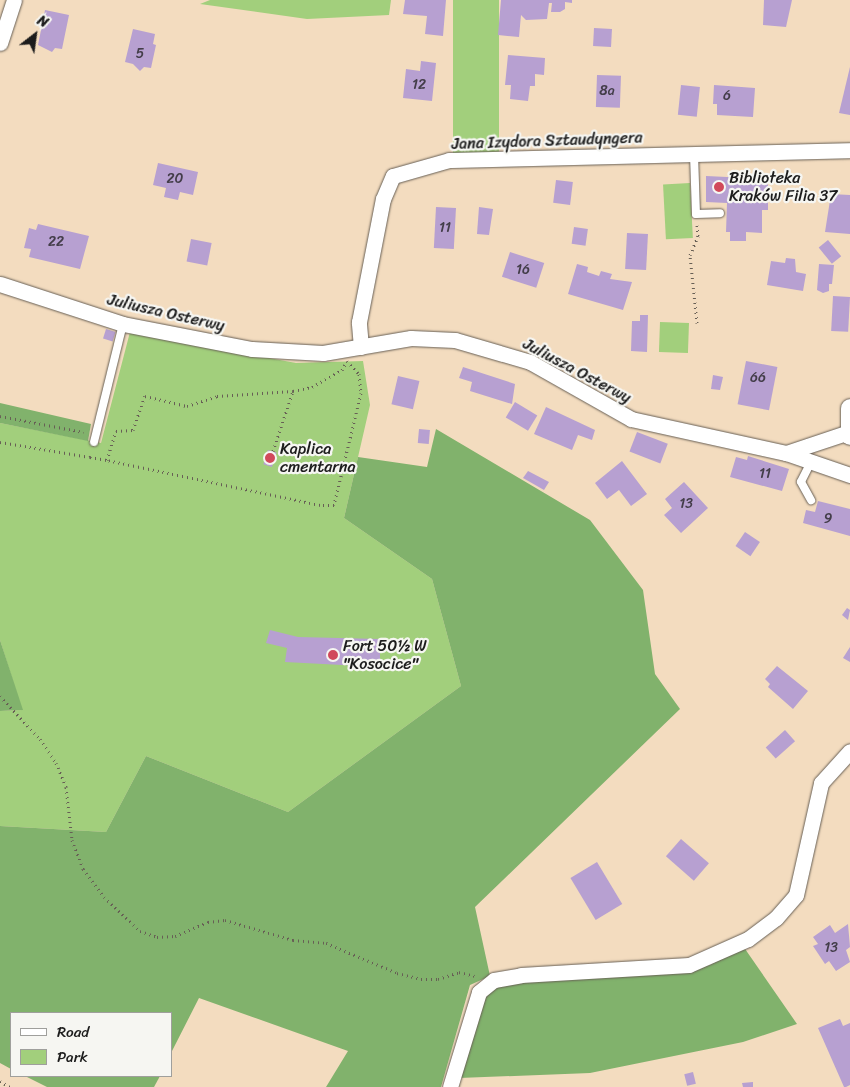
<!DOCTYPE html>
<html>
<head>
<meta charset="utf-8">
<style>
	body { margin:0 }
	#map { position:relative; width:850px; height:1087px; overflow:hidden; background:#f3dcbf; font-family:Sriracha,sans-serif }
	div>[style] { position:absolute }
	.green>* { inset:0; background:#a2cf7c; transform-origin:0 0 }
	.forest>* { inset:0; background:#81b26c }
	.building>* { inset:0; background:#b7a0d1; transform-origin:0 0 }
	.path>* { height:3px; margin-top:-1.5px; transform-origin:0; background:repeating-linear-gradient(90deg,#675f55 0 1px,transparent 0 5px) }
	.roads { filter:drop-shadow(0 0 1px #675f55) drop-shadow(0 0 1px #675f55) }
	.service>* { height:8px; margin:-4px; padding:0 4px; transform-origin:4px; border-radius:4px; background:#fff }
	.minor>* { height:15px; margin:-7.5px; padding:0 7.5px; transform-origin:7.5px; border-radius:7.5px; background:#fff }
	.tertiary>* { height:19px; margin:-9.5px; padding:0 9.5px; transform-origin:9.5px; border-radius:9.5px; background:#fff }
	.dots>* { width:14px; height:14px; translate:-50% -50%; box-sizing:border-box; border:2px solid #f6f6f2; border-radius:50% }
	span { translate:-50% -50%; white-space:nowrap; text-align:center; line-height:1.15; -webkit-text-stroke:4.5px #f6f6f2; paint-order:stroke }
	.number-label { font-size:14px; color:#433d49 }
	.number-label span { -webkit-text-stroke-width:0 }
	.street-label { font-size:16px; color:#1c1c1c }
	.poi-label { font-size:16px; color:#1c1c1c }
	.left { translate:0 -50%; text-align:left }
	.legend { position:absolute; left:10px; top:1012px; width:162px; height:65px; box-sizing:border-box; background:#f6f6f2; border:1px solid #9f9f9c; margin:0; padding:6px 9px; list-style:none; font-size:15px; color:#1c1c1c }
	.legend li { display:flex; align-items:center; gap:10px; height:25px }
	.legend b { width:25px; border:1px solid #9f9f9c }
	.north { position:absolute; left:10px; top:10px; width:50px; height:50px; -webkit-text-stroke:4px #f6f6f2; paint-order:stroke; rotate:30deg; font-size:14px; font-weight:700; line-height:20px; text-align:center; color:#1c1c1c }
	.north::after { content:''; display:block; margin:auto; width:18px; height:22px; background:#1c1c1c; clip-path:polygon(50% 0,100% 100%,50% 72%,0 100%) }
</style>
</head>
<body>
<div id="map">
	<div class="green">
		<div style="clip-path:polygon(210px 0,391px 0,389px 15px,307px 19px,200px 4px)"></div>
		<div style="left:453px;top:0;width:46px;height:155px"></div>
		<div style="left:690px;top:183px;width:55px;height:27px;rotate:87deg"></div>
		<div style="left:660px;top:322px;width:29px;height:30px;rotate:2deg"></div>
		<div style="clip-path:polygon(130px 332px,296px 363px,363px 361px,370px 405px,344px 518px,432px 579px,461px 686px,288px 812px,146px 756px,106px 832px,0 826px,0 711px,22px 710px,0 640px,0 423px,101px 443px)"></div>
	</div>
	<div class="forest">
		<div style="clip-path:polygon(0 403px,91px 424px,88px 441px,0 423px)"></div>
		<div style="clip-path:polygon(436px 429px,590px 520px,643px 590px,655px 674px,680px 709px,475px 907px,490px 976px,470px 985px,441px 1087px,326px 1087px,348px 1051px,199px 998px,171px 1053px,171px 1013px,11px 1013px,11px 1069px,0 1063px,0 826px,106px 832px,146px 756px,288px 812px,461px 686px,432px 579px,344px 518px,358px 457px,427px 467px)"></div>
		<div style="clip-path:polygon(0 640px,23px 710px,0 711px)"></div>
		<div style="clip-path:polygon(743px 946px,797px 1024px,743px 1042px,590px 1073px,459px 1078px,482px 996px,504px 982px,620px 976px,710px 965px)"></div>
		<div style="clip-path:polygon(25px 1076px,160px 1076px,154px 1087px,47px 1087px)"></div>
	</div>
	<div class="building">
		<div style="clip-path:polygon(405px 0,446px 0,443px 36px,425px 34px,427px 16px,403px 14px)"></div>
		<div style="clip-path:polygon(501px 0,572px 0,572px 3px,565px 2px,565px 9px,560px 12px,551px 12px,552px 3px,549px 3px,547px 19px,526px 20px,521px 15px,519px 37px,498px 35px)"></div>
		<div style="clip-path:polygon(764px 0,792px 0,786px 27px,763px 25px)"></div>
		<div style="clip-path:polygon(45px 10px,69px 15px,62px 49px,55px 48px,52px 52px,38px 45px)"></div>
		<div style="left:594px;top:28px;width:18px;height:18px;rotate:3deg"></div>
		<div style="clip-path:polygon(133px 29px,155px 34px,153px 44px,156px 45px,151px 68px,144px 67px,140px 71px,133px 64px,125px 62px)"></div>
		<div style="clip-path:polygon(508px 55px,545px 58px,544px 75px,535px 74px,535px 86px,530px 86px,528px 101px,510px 99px,511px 85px,505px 85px)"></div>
		<div style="clip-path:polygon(421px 61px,436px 63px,432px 101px,403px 98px,406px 69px,420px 71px)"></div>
		<div style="clip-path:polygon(850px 67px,850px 115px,839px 113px)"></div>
		<div style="left:597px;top:75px;width:24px;height:32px;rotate:2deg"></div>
		<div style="left:681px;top:85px;width:19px;height:30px;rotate:6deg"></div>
		<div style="clip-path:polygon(714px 85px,755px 88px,753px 117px,717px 115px,717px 104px,713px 104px)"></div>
		<div style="clip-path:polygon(158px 163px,198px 172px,193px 195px,180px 192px,178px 200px,164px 197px,166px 188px,153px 185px)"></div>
		<div style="clip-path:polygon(706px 176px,768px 179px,768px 210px,762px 210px,762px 233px,746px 232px,746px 241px,730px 241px,730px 232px,726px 232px,727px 203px,706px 202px)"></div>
		<div style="left:556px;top:180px;width:17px;height:23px;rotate:7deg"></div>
		<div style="clip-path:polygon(831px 194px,850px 195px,850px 234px,825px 232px)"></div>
		<div style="left:436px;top:207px;width:20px;height:41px;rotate:3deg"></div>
		<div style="clip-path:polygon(479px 207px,493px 209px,489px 235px,477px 234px)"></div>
		<div style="clip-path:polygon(38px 224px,89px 236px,80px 269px,29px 257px,31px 249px,24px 248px,29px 228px,36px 230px)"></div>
		<div style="left:574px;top:227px;width:14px;height:17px;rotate:8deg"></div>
		<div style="left:627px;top:233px;width:21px;height:36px;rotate:3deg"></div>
		<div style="left:191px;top:239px;width:21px;height:23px;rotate:11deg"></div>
		<div style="left:828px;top:240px;width:21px;height:12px;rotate:51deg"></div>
		<div style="left:510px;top:252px;width:36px;height:26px;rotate:18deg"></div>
		<div style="clip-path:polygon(786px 258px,795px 259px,796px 272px,806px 274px,803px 291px,767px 285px,771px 261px,785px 263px)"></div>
		<div style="clip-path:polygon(577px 264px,588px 267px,587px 272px,599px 276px,601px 271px,612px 274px,610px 279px,632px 282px,623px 310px,568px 294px)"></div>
		<div style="clip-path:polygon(819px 264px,834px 265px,832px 284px,829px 284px,829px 291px,823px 293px,817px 290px)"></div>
		<div style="left:833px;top:296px;width:17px;height:35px;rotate:3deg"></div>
		<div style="clip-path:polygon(640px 315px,648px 315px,647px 352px,631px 351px,632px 321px,640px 321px)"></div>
		<div style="left:106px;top:329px;width:10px;height:10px;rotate:17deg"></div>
		<div style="left:746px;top:361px;width:32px;height:44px;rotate:11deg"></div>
		<div style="clip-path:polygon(463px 367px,515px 384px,512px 404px,470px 391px,472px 382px,459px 378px)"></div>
		<div style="clip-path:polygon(713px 375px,723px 377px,720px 390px,711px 389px)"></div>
		<div style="left:398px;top:376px;width:22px;height:29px;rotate:13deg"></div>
		<div style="left:515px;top:402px;width:26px;height:18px;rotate:31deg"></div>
		<div style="clip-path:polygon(546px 407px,595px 430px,592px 440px,578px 435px,572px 450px,534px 434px)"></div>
		<div style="left:419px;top:429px;width:11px;height:14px;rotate:5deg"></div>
		<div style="left:637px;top:432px;width:33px;height:21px;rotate:21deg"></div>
		<div style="left:268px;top:450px;width:9px;height:15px;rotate:18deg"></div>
		<div style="clip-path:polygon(748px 456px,789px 469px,782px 491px,730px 477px,736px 457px,747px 460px)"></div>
		<div style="clip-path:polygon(622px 461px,647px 494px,631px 506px,619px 490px,607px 499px,595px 483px)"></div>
		<div style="clip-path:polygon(528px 471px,549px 482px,544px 490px,523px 478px)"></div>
		<div style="clip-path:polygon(684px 482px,708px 508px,681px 533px,664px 515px,672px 508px,665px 499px)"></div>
		<div style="clip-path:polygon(818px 501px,850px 509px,850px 536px,803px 523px,806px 510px,815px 512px)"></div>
		<div style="left:745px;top:532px;width:18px;height:17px;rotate:34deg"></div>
		<div style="clip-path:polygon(847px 608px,850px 610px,848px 620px,842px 615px)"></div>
		<div style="clip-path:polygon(270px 630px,298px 637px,380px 639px,380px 667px,285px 662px,287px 648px,266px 643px)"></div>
		<div style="clip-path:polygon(850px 647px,850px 662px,843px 658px)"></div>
		<div style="clip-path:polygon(777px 666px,808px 691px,793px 709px,768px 687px,770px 684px,765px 679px)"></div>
		<div style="left:785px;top:730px;width:15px;height:26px;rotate:48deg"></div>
		<div style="left:681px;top:839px;width:37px;height:23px;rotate:41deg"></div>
		<div style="left:597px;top:862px;width:49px;height:31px;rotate:59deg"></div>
		<div style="clip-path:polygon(848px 924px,850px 947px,846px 950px,850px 962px,836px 971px,829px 961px,825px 964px,813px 946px,818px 944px,813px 937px,830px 925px,835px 933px)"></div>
		<div style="clip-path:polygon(840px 1019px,843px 1026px,850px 1023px,850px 1085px,846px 1087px,844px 1087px,818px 1028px)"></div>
		<div style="left:693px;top:1072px;width:12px;height:9px;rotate:76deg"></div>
		<div style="clip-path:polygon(753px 1082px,753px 1087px,743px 1087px,742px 1083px)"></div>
	</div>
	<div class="path">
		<div style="left:697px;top:323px;width:68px;rotate:-95.9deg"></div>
		<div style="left:690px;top:255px;width:21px;rotate:-67deg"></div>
		<div style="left:698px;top:236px;width:11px;rotate:-95deg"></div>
		<div style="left:347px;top:361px;width:18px;rotate:47deg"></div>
		<div style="left:359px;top:374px;width:19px;rotate:84deg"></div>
		<div style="left:361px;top:393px;width:115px;rotate:103.6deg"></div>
		<div style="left:334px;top:505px;width:14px;rotate:180deg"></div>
		<div style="left:320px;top:505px;width:218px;rotate:-168.1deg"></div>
		<div style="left:107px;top:460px;width:30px;rotate:-73deg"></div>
		<div style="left:116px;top:431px;width:17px;rotate:-3deg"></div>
		<div style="left:133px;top:430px;width:36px;rotate:-71deg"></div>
		<div style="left:145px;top:396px;width:43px;rotate:13.4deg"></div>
		<div style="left:187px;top:406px;width:32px;rotate:-18deg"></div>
		<div style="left:217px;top:396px;width:76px;rotate:-3.8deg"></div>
		<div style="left:293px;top:391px;width:19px;rotate:-12deg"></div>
		<div style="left:312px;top:387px;width:34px;rotate:-30deg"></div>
		<div style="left:342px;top:370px;width:10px;rotate:-61deg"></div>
		<div style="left:0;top:416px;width:85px;rotate:10.9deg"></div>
		<div style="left:0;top:442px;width:91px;rotate:9.5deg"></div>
		<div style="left:90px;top:457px;width:4px;rotate:-63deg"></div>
		<div style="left:273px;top:451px;width:63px;rotate:-71.6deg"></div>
		<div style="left:90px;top:457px;width:17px;rotate:10deg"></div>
		<div style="left:0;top:696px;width:59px;rotate:47.1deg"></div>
		<div style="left:40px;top:739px;width:29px;rotate:56deg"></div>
		<div style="left:56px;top:763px;width:26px;rotate:67deg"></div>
		<div style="left:66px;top:787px;width:53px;rotate:83.5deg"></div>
		<div style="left:72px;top:840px;width:31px;rotate:69deg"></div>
		<div style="left:83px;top:869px;width:35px;rotate:53deg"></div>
		<div style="left:104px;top:897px;width:50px;rotate:43.4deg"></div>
		<div style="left:140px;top:931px;width:18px;rotate:19deg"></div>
		<div style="left:157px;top:937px;width:18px;rotate:-3deg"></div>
		<div style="left:175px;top:936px;width:36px;rotate:-23deg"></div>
		<div style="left:208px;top:922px;width:17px;rotate:-7deg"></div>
		<div style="left:225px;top:920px;width:71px;rotate:16.4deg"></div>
		<div style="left:293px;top:940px;width:33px;rotate:5deg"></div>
		<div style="left:326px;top:943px;width:77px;rotate:22.9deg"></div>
		<div style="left:397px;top:973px;width:25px;rotate:14deg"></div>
		<div style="left:421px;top:979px;width:17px"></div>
		<div style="left:438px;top:979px;width:22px;rotate:-18deg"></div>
		<div style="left:459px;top:972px;width:16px;rotate:14deg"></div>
		<div style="left:0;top:1081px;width:12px;rotate:31deg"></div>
	</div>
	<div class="roads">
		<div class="service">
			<div style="left:694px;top:154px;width:60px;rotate:88.1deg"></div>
			<div style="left:696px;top:214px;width:24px;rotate:-2deg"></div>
			<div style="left:94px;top:442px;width:122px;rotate:-76.2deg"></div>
			<div style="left:811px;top:462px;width:22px;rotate:117deg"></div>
			<div style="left:801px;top:482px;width:21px;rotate:61deg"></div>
		</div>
		<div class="minor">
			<div style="left:0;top:43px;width:45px;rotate:-72deg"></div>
			<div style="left:0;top:284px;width:129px;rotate:18deg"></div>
			<div style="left:123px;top:324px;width:131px;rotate:11deg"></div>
			<div style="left:252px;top:349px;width:71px;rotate:3.2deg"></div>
			<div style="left:323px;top:353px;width:89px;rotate:-9.7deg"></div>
			<div style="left:411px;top:338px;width:44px;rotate:2.6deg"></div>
			<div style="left:455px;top:340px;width:78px;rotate:16.3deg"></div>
			<div style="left:530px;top:362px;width:116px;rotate:29.4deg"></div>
			<div style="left:631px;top:419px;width:159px;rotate:12.4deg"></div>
			<div style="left:786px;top:453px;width:68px;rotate:19deg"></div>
			<div style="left:361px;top:347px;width:25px;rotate:-95deg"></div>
			<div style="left:359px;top:322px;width:125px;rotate:-79deg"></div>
			<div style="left:383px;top:199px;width:25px;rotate:-67deg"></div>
			<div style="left:393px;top:176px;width:58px;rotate:-15.9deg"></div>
			<div style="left:449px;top:160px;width:401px;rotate:-1.4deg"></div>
			<div style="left:786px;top:453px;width:66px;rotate:-18.4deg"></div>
			<div style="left:450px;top:1087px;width:99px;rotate:-73deg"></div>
			<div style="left:479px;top:992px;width:19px;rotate:-39deg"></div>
			<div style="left:494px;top:980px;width:27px;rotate:-10deg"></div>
			<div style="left:521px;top:975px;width:168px;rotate:-3.4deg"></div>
			<div style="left:689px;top:965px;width:64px;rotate:-23.8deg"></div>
			<div style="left:748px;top:939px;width:35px;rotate:-37deg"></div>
			<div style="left:776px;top:918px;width:30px;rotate:-49deg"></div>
			<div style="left:796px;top:895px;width:115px;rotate:-77.4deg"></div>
			<div style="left:821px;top:783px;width:43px;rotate:-47.8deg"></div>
		</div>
		<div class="tertiary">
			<div style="left:850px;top:408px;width:27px;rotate:90deg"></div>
		</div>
	</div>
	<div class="dots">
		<div style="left:719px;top:187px;background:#d1495b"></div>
		<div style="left:270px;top:458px;background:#d1495b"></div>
		<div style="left:333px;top:655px;background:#d1495b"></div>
	</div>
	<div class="number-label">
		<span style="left:140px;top:54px">5</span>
		<span style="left:419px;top:85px">12</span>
		<span style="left:607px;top:91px">8a</span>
		<span style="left:727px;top:96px">6</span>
		<span style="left:175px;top:179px">20</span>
		<span style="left:445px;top:228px">11</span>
		<span style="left:56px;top:242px">22</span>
		<span style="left:523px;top:270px">16</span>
		<span style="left:758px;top:378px">66</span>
		<span style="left:765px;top:474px">11</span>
		<span style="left:686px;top:504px">13</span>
		<span style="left:828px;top:519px">9</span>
		<span style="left:831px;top:948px">13</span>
	</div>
	<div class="street-label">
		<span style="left:547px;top:141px;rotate:-2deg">Jana Izydora Sztaudyngera</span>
		<span style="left:166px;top:313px;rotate:13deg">Juliusza Osterwy</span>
		<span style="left:577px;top:371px;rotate:28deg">Juliusza Osterwy</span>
	</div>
	<div class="poi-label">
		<span class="left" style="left:729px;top:187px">Biblioteka<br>Kraków Filia 37</span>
		<span class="left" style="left:280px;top:458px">Kaplica<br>cmentarna</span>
		<span class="left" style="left:343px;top:655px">Fort 50½ W<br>"Kosocice"</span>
	</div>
	<ul class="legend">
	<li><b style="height:6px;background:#fff"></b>Road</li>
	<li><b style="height:14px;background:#a2cf7c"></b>Park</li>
	</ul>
	<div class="north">N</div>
</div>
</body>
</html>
